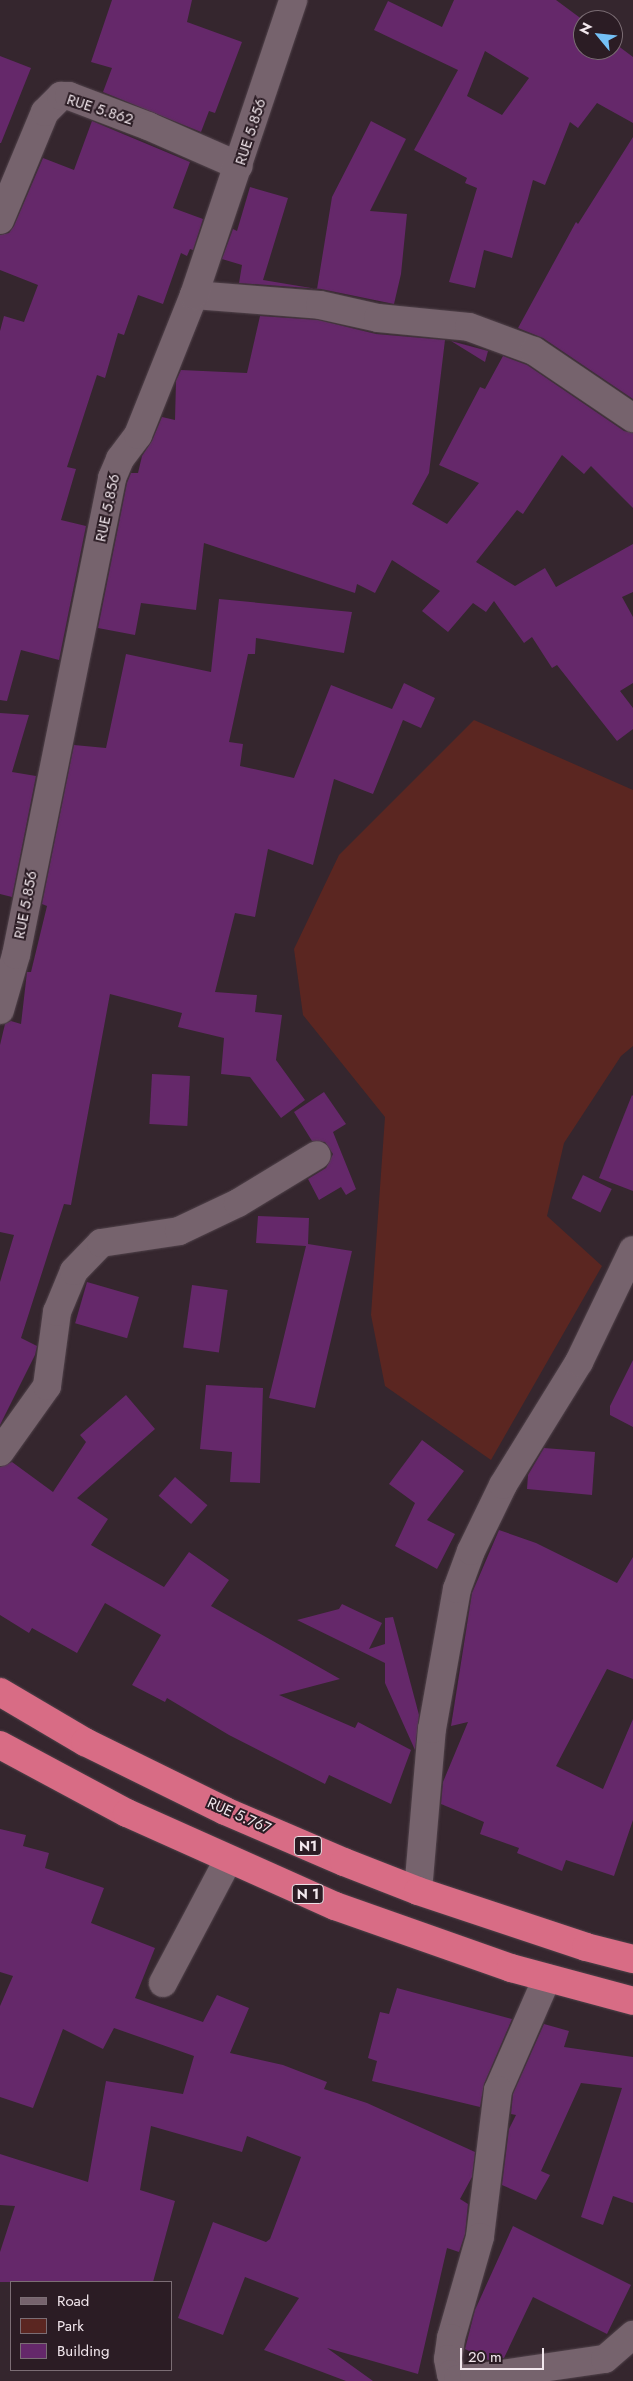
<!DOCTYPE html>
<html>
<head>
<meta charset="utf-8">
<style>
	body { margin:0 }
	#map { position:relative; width:633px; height:2381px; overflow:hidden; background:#35262e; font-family:Jost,sans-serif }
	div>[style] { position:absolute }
	.green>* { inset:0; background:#5b2621 }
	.building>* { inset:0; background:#65286a; transform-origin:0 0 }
	.roads { filter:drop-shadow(0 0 1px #50424a) drop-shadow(0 0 1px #50424a) }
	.minor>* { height:28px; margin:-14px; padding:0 14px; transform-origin:14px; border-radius:14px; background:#76636d }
	.highway>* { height:28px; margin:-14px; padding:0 14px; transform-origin:14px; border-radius:14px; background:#d86c85 }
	span { translate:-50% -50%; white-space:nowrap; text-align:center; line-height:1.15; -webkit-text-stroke:4px #2b1c24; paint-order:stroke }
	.shield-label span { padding:1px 4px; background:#2b1c24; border:1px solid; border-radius:4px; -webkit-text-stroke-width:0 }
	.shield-label { font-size:14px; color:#f2e7ed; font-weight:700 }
	.street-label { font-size:15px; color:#f2e7ed }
	.legend { position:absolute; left:10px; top:2281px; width:162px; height:90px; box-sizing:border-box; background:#2b1c24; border:1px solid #7b6d74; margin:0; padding:6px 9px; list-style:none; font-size:15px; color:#f2e7ed }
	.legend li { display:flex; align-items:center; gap:10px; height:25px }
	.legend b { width:25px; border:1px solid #7b6d74 }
	.north { position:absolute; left:573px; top:10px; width:50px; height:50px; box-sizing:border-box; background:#2b1c24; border:1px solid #7b6d74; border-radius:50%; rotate:298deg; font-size:14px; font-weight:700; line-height:20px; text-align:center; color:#f2e7ed }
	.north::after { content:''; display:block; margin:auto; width:18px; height:22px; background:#74c0f6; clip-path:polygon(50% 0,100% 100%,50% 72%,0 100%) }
	.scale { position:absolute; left:460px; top:2348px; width:84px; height:22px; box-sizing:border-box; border:2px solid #f2e7ed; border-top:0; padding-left:6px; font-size:15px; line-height:18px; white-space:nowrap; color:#f2e7ed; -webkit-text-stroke:4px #2b1c24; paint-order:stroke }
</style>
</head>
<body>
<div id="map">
	<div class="green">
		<div style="clip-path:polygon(474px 720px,633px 790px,633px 1046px,621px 1056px,564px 1143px,547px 1216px,602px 1266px,491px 1460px,385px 1386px,371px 1315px,385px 1117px,303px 1015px,294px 949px,339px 855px)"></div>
	</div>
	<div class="building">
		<div style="clip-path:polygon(112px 0,192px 0,187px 22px,242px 42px,215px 113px,209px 111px,201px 132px,103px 92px,112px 68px,91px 62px)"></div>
		<div style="clip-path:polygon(evenodd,454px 0,556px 0,583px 20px,583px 50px,613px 50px,613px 42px,633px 57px,633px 123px,597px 103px,578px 128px,570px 122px,545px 185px,533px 180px,512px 258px,484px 250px,475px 288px,449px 282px,477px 188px,465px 183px,467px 178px,414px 150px,458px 70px,374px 30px,388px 1px,442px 27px,454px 0,485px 51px,529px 78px,502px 115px,467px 96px,485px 51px)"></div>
		<div style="clip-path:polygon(0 56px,31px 68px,1px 143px,0 143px)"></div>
		<div style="clip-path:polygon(92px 121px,190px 162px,173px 208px,203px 219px,193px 250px,190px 249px,187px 256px,181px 253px,163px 304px,138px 295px,124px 335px,118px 333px,105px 378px,97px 375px,67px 467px,76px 469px,61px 520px,86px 526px,59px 660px,21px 650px,7px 701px,0 700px,0 331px,4px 316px,24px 322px,38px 285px,0 270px,0 235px,9px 233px,14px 226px,43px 158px,74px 170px)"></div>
		<div style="clip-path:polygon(371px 121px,406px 139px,370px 211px,407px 214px,401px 274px,394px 304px,321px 289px,239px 283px,242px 265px,222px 259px,233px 229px,237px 231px,250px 187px,288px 198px,263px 280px,317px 289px,332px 197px)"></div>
		<div style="clip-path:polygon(633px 137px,633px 399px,543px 338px,518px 328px,576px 222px,578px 224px)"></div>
		<div style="clip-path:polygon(260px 316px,318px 320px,376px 334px,445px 340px,429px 473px,412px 504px,447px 524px,479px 483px,439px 465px,480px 387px,485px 389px,503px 356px,527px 365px,624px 431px,633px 433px,633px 508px,591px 466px,584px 474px,562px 455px,523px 514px,517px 510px,476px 562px,515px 586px,545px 568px,556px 587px,633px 544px,633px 592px,622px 597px,633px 617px,633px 683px,620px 691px,633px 708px,633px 729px,617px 741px,557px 665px,552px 668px,532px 637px,524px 643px,494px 601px,486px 612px,473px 603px,448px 632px,422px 611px,440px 591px,392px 560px,375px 593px,357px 584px,355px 593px,204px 543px,196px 610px,141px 603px,135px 635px,98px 628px,127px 483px,131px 473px,138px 473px,142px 456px,152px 441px,162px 417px,175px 420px,176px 381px,181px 370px,247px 373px)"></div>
		<div style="clip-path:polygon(451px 341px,488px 351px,485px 362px)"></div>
		<div style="clip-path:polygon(219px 599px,352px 612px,344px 653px,256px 638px,255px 654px,248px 654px,229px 742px,243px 744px,240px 766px,294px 778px,331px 685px,392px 709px,404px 683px,435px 698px,421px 728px,403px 720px,373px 794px,334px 779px,313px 865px,268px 849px,255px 917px,235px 913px,215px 992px,257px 995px,255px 1012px,282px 1015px,276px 1060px,305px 1100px,281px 1118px,250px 1077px,221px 1074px,224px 1038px,178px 1027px,182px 1013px,110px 994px,71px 1205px,64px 1204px,21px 1338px,37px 1346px,35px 1355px,0 1425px,0 1282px,14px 1235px,0 1232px,0 1045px,5px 1024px,11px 1021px,21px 1024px,27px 972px,31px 972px,47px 906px,42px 904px,74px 745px,106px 748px,126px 654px,211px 672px)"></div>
		<div style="clip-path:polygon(0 713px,29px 715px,12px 772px,36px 776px,12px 897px,0 894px)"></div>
		<div style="left:152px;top:1074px;width:38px;height:50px;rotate:3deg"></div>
		<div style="clip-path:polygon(324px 1092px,346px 1124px,333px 1132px,356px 1189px,346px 1195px,341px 1187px,319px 1200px,308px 1179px,326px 1168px,333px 1154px,325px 1142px,312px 1141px,294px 1112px)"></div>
		<div style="clip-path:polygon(632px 1095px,633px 1096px,633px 1191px,599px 1178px)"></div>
		<div style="left:583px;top:1175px;width:32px;height:26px;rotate:26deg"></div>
		<div style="clip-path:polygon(258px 1216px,309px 1218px,308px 1244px,352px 1251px,315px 1408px,269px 1398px,306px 1246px,256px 1243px)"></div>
		<div style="left:87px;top:1282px;width:54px;height:43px;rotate:16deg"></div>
		<div style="left:192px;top:1285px;width:36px;height:63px;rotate:8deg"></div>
		<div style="clip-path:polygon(633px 1360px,633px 1427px,610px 1415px,610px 1406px)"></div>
		<div style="clip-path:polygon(206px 1385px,263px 1388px,260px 1483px,230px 1482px,232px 1452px,200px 1449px)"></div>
		<div style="clip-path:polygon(126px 1395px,155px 1429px,77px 1498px,108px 1519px,91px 1545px,164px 1587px,189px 1552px,229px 1580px,211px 1606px,340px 1679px,279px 1695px,355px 1728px,358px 1722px,411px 1750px,391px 1804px,329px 1775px,325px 1784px,229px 1735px,167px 1698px,165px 1702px,132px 1685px,161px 1635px,105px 1603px,77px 1653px,32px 1628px,29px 1633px,0 1615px,0 1467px,12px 1462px,53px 1492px,86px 1442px,80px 1435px)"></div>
		<div style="clip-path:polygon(422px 1440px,464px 1471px,427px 1520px,455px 1534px,437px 1569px,395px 1546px,415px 1503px,389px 1484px)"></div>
		<div style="clip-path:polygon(544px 1448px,595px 1452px,592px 1495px,527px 1489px,528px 1475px)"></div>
		<div style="left:175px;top:1477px;width:43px;height:25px;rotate:41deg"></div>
		<div style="clip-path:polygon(499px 1530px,536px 1543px,617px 1583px,633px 1557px,633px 1679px,607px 1669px,556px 1766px,603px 1789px,633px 1719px,633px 1820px,614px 1876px,566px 1860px,562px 1871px,517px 1853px,519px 1848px,480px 1834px,484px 1822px,441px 1804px,443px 1782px,468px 1722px,451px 1726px,472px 1593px)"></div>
		<div style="clip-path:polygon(342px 1604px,382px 1623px,369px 1649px,385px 1644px,385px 1618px,393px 1617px,419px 1715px,415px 1750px,385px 1683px,385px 1663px,297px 1620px,339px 1609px)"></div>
		<div style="clip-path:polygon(0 1829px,26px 1835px,23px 1846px,49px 1853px,45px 1868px,104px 1888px,91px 1923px,155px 1948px,135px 1998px,203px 2022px,217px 1995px,249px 2008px,230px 2053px,283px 2065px,327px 2082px,324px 2089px,367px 2103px,475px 2152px,472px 2177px,460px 2199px,468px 2204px,465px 2234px,459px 2252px,447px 2248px,418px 2374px,327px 2348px,373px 2381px,346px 2381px,264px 2350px,299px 2298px,245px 2277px,223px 2335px,178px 2318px,213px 2222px,266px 2242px,270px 2239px,301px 2157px,247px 2136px,242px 2152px,151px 2126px,140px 2190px,175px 2201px,153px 2282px,0 2282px,0 2252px,15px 2206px,0 2205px,0 2154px,88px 2182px,106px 2081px,183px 2094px,194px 2056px,114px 2028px,103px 2049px,63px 2029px,33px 2108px,0 2097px,0 2006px,13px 1976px,0 1972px)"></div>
		<div style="clip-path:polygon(397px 1988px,512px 2019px,484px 2084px,480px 2107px,372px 2081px,377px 2061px,368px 2058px,380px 2012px,389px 2014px)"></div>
		<div style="clip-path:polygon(544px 2024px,569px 2031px,564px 2047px,633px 2057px,633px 2203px,613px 2196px,603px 2225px,581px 2217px,622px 2088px,581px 2083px,541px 2171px,550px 2175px,536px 2200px,502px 2185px,509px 2129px,516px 2115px,511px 2114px,513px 2094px)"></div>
		<div style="clip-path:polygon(513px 2226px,631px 2285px,607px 2334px,533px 2297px,504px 2358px,488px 2360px,465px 2349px,475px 2310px)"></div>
	</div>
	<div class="roads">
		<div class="minor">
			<div style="left:0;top:220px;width:117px;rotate:-67.4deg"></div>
			<div style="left:45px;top:112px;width:23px;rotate:-45deg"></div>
			<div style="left:61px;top:96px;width:8px"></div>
			<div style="left:69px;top:96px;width:85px;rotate:20.8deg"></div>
			<div style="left:148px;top:126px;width:99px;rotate:23.7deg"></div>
			<div style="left:194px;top:295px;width:126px;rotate:4.5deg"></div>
			<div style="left:320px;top:305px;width:59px;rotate:12.6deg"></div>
			<div style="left:378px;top:318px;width:91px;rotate:5.6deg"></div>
			<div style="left:469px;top:327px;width:69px;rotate:20.3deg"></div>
			<div style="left:534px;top:351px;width:120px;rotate:34.1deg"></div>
			<div style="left:0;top:1010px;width:57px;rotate:-73.8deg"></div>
			<div style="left:16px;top:955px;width:487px;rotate:-78.6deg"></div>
			<div style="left:112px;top:478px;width:21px;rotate:-67deg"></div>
			<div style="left:120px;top:459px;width:30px;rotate:-53deg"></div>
			<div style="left:138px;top:435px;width:151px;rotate:-68.2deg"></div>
			<div style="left:194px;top:295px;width:311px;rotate:-71.4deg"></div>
			<div style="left:0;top:1452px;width:81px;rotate:-54.5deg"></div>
			<div style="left:47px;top:1386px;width:75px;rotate:-82.3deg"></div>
			<div style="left:57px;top:1312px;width:44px;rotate:-67.5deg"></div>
			<div style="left:74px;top:1271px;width:39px;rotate:-46deg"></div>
			<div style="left:101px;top:1243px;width:79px;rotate:-8.7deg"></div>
			<div style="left:179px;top:1231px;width:65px;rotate:-25.4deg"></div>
			<div style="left:238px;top:1203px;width:92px;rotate:-31.3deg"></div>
			<div style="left:418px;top:1891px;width:163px;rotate:-85.1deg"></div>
			<div style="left:432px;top:1729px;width:142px;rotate:-79.9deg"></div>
			<div style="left:457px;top:1589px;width:40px;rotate:-69.8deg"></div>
			<div style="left:471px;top:1551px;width:73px;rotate:-64.1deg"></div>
			<div style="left:503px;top:1485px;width:145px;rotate:-58.3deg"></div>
			<div style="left:579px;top:1362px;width:124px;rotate:-64.3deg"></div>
			<div style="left:547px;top:1978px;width:122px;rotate:113.6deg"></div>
			<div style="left:498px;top:2090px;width:148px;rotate:97deg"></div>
			<div style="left:480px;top:2237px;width:105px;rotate:106deg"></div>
			<div style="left:451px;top:2338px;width:21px;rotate:98deg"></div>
			<div style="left:448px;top:2359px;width:15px;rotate:79deg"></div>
			<div style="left:451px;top:2374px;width:9px;rotate:36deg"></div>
			<div style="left:458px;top:2379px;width:16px;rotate:-4deg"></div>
			<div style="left:474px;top:2378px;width:132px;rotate:-8.3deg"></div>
			<div style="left:605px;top:2359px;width:37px;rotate:-41deg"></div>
			<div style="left:163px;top:1983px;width:139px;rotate:-62.1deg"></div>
		</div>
		<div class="highway">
			<div style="left:0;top:1692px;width:99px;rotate:30.5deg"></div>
			<div style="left:85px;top:1742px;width:156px;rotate:26.2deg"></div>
			<div style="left:225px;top:1811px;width:129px;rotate:23.2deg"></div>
			<div style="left:344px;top:1862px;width:79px;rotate:21.4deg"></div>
			<div style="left:418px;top:1891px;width:177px;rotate:18.4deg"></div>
			<div style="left:586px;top:1947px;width:49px;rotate:14.3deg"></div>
			<div style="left:0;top:1745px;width:144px;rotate:28.2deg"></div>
			<div style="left:127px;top:1813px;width:228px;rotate:24.1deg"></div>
			<div style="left:335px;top:1906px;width:187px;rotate:19.4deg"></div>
			<div style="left:511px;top:1968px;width:126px;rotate:15.1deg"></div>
		</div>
	</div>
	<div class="shield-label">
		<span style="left:308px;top:1846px">N1</span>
		<span style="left:308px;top:1894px">N 1</span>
	</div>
	<div class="street-label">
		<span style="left:100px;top:110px;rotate:18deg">RUE 5.862</span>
		<span style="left:251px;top:132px;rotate:-72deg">RUE 5.856</span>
		<span style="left:108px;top:508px;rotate:-78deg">RUE 5.856</span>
		<span style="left:26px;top:905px;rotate:-79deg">RUE 5.856</span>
		<span style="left:239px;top:1816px;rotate:24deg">RUE 5.767</span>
	</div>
	<ul class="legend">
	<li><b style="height:6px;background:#76636d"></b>Road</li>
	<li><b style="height:14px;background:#5b2621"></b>Park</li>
	<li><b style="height:14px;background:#65286a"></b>Building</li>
	</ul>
	<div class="north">N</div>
	<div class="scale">20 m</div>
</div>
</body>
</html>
